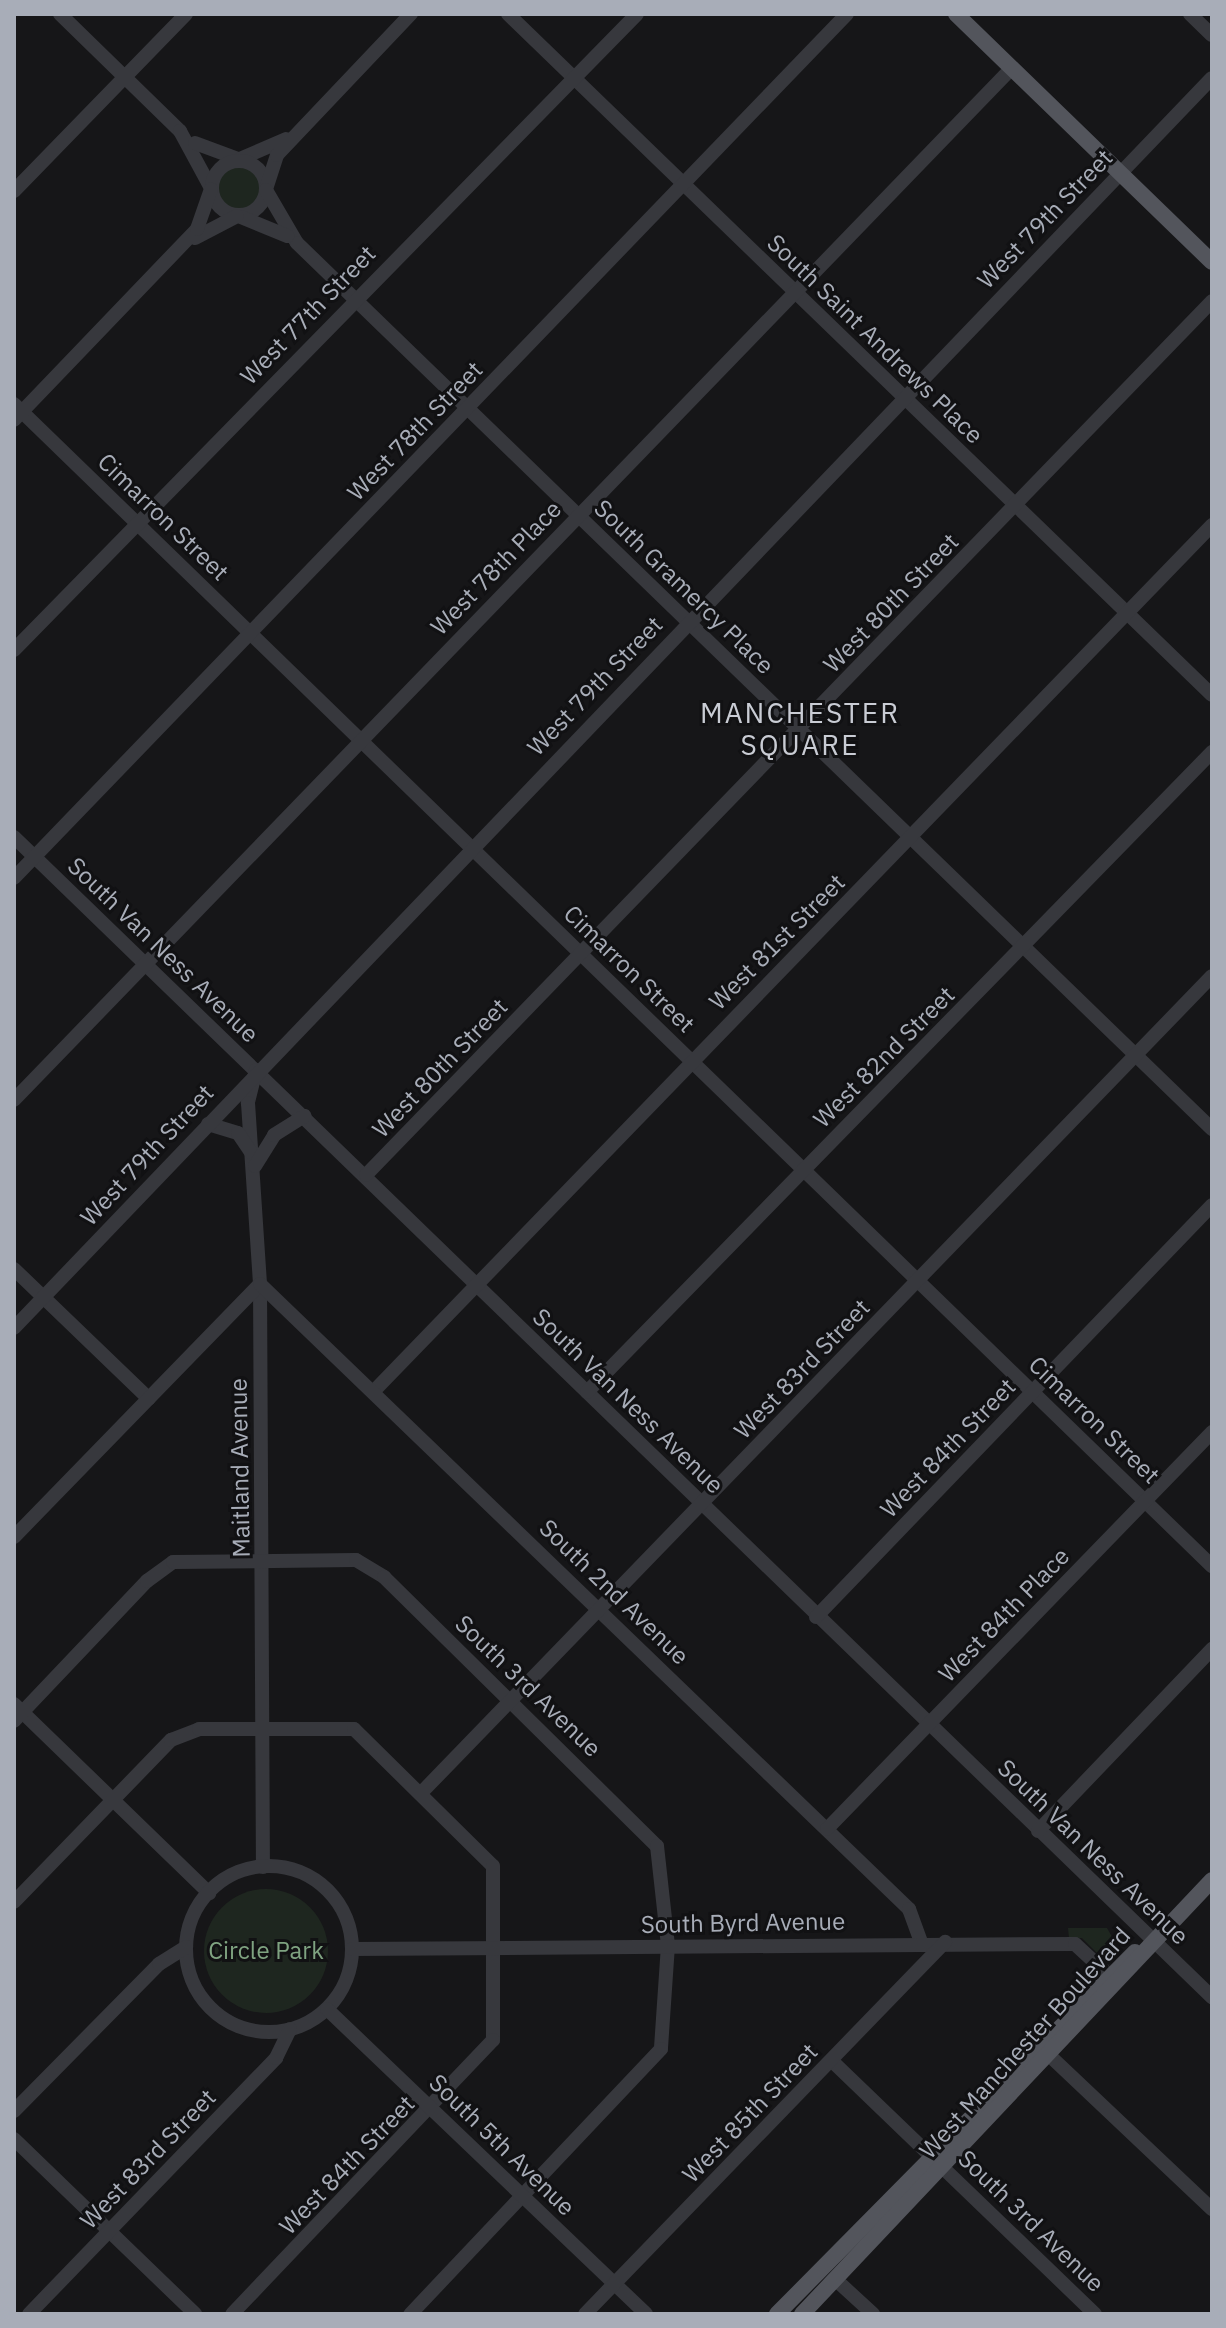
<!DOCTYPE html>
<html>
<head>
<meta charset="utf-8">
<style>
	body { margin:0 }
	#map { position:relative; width:1226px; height:2328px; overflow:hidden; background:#161618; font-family:"IBM Plex Sans",sans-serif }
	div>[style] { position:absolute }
	.green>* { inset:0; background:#1e261f }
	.round { border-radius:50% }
	.minor>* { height:14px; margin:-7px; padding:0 7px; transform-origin:7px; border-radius:7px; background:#37383d }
	.minor>.ring { margin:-7px; padding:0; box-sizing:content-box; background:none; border:14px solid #37383d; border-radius:50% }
	.major>* { height:16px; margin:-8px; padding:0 8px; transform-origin:8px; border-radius:8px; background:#53555c }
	span { translate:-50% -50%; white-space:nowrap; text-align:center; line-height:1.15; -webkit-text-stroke:6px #111113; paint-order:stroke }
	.street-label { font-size:24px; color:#a8adb8 }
	.park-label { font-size:24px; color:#7fa381 }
	.quarter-label { font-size:28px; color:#c9ccd4; letter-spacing:2px }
	.frame { position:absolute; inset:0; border:16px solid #a8adb8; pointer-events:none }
</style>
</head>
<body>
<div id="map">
	<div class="green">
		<div class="round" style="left:214px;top:163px;width:50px;height:50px"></div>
		<div class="round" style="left:204px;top:1889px;width:124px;height:124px"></div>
		<div style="clip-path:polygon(1068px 1928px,1107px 1928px,1119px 1949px,1104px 1960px,1082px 1938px,1069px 1938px)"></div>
	</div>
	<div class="minor">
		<div style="left:60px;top:14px;width:168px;rotate:44.3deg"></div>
		<div style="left:180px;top:131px;width:65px;rotate:61.5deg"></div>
		<div style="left:508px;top:14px;width:979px;rotate:44.05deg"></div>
		<div style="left:1190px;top:14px;width:30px;rotate:44deg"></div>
		<div style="left:195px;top:143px;width:46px;rotate:20.4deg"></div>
		<div style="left:240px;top:159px;width:50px;rotate:-23.5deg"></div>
		<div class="ring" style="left:212px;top:161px;width:40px;height:40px"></div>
		<div style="left:266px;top:189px;width:36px;rotate:-72deg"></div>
		<div style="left:277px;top:155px;width:195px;rotate:-46.5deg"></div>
		<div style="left:266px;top:190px;width:61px;rotate:59.7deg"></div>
		<div style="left:297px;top:243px;width:1274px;rotate:44.08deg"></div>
		<div style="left:14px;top:191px;width:247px;rotate:-45.8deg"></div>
		<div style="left:241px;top:217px;width:50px;rotate:22.4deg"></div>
		<div style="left:195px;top:238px;width:47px;rotate:-27.6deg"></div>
		<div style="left:14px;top:404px;width:1669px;rotate:44.13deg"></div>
		<div style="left:14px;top:420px;width:265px;rotate:-46.2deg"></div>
		<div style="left:197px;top:229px;width:42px;rotate:-70.7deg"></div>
		<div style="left:14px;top:650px;width:890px;rotate:-45.59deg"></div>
		<div style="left:14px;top:837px;width:1668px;rotate:44.08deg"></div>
		<div style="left:14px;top:878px;width:1200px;rotate:-46.05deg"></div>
		<div style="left:256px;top:1070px;width:34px;rotate:104deg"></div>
		<div style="left:248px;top:1103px;width:181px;rotate:86.2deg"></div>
		<div style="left:260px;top:1284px;width:583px;rotate:89.71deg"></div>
		<div style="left:14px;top:1100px;width:1436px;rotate:-45.96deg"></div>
		<div style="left:208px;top:1124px;width:31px;rotate:17deg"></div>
		<div style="left:238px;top:1133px;width:23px;rotate:56deg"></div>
		<div style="left:255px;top:1166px;width:36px;rotate:-58deg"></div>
		<div style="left:274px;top:1135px;width:36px;rotate:-32deg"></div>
		<div style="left:366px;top:1175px;width:1216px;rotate:-45.93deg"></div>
		<div style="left:14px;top:1269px;width:187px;rotate:43.9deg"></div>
		<div style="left:14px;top:1328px;width:1731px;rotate:-46.22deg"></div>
		<div style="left:374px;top:1391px;width:1205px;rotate:-45.94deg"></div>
		<div style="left:587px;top:1392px;width:895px;rotate:-45.68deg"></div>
		<div style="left:14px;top:1537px;width:353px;rotate:-45.8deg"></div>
		<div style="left:260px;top:1284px;width:901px;rotate:43.92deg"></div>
		<div style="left:909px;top:1909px;width:35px;rotate:70deg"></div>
		<div style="left:816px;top:1617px;width:571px;rotate:-46.13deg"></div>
		<div style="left:14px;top:1704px;width:272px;rotate:44.1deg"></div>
		<div style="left:14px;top:1721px;width:193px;rotate:-46.5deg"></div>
		<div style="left:147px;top:1581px;width:32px;rotate:-36deg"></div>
		<div style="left:173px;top:1562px;width:183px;rotate:-0.6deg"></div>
		<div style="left:356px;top:1560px;width:33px;rotate:31deg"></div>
		<div style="left:384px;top:1577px;width:383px;rotate:44.6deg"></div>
		<div style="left:657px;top:1846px;width:100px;rotate:83.7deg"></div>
		<div style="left:668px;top:1945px;width:104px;rotate:93.9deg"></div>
		<div style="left:661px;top:2049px;width:365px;rotate:133.4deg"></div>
		<div style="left:423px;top:1791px;width:1134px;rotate:-45.93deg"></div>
		<div style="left:827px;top:1829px;width:553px;rotate:-45.88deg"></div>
		<div style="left:1038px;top:1831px;width:252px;rotate:-46.3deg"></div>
		<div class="ring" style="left:186px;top:1866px;width:152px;height:152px"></div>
		<div style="left:14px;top:1902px;width:226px;rotate:-45.9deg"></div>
		<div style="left:171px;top:1740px;width:30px;rotate:-21deg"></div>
		<div style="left:199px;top:1729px;width:155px"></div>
		<div style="left:354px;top:1729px;width:195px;rotate:44.6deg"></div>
		<div style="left:493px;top:1866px;width:174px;rotate:90deg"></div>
		<div style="left:493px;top:2040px;width:378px;rotate:133.6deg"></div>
		<div style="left:352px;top:1949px;width:723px;rotate:-0.4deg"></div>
		<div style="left:1075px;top:1944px;width:56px;rotate:42.8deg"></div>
		<div style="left:327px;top:2009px;width:441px;rotate:43.7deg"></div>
		<div style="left:1050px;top:2056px;width:223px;rotate:43.4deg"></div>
		<div style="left:832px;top:2061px;width:365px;rotate:43.9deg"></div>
		<div style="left:14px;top:2111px;width:206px;rotate:-45.4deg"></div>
		<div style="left:159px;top:1964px;width:32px;rotate:-32deg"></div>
		<div style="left:14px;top:2139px;width:252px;rotate:44deg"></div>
		<div style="left:835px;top:2279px;width:52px;rotate:42.6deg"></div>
		<div style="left:29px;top:2314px;width:356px;rotate:-46deg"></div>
		<div style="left:276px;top:2058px;width:32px;rotate:-64deg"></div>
		<div style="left:585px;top:2314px;width:518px;rotate:-45.94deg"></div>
	</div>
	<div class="major">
		<div style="left:956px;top:14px;width:356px;rotate:44.1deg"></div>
		<div style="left:777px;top:2314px;width:509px;rotate:-45.32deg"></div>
		<div style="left:802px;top:2314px;width:597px;rotate:-46.63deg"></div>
	</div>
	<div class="street-label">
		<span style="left:1045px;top:219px;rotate:-46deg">West 79th Street</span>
		<span style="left:308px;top:315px;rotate:-46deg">West 77th Street</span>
		<span style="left:875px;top:339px;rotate:44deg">South Saint Andrews Place</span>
		<span style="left:415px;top:431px;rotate:-46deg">West 78th Street</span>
		<span style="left:163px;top:517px;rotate:44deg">Cimarron Street</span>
		<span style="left:496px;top:568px;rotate:-46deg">West 78th Place</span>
		<span style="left:684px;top:587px;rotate:44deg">South Gramercy Place</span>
		<span style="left:891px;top:603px;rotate:-46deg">West 80th Street</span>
		<span style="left:595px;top:686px;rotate:-46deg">West 79th Street</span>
		<span style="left:777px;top:942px;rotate:-45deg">West 81st Street</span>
		<span style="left:163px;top:950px;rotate:44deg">South Van Ness Avenue</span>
		<span style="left:629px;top:969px;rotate:44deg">Cimarron Street</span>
		<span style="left:884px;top:1057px;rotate:-45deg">West 82nd Street</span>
		<span style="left:440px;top:1068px;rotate:-46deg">West 80th Street</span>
		<span style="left:147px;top:1155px;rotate:-47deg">West 79th Street</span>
		<span style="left:802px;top:1369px;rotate:-46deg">West 83rd Street</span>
		<span style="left:628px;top:1401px;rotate:44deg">South Van Ness Avenue</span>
		<span style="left:1094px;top:1420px;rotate:44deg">Cimarron Street</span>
		<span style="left:948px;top:1448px;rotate:-46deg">West 84th Street</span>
		<span style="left:240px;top:1468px;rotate:-91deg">Maitland Avenue</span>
		<span style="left:614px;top:1592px;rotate:44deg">South 2nd Avenue</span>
		<span style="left:1004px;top:1615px;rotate:-46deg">West 84th Place</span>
		<span style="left:528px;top:1686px;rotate:44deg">South 3rd Avenue</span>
		<span style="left:1093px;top:1852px;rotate:44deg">South Van Ness Avenue</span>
		<span style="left:743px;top:1923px;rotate:-1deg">South Byrd Avenue</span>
		<span style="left:1025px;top:2043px;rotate:-48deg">West Manchester Boulevard</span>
		<span style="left:750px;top:2113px;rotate:-46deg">West 85th Street</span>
		<span style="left:502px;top:2145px;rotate:44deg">South 5th Avenue</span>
		<span style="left:148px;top:2159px;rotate:-46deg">West 83rd Street</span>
		<span style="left:347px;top:2165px;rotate:-46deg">West 84th Street</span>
		<span style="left:1031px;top:2221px;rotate:44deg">South 3rd Avenue</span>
	</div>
	<div class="park-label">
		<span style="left:266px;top:1951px">Circle Park</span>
	</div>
	<div class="quarter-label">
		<span style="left:800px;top:729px">MANCHESTER<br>SQUARE</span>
	</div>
	<div class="frame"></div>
</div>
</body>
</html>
